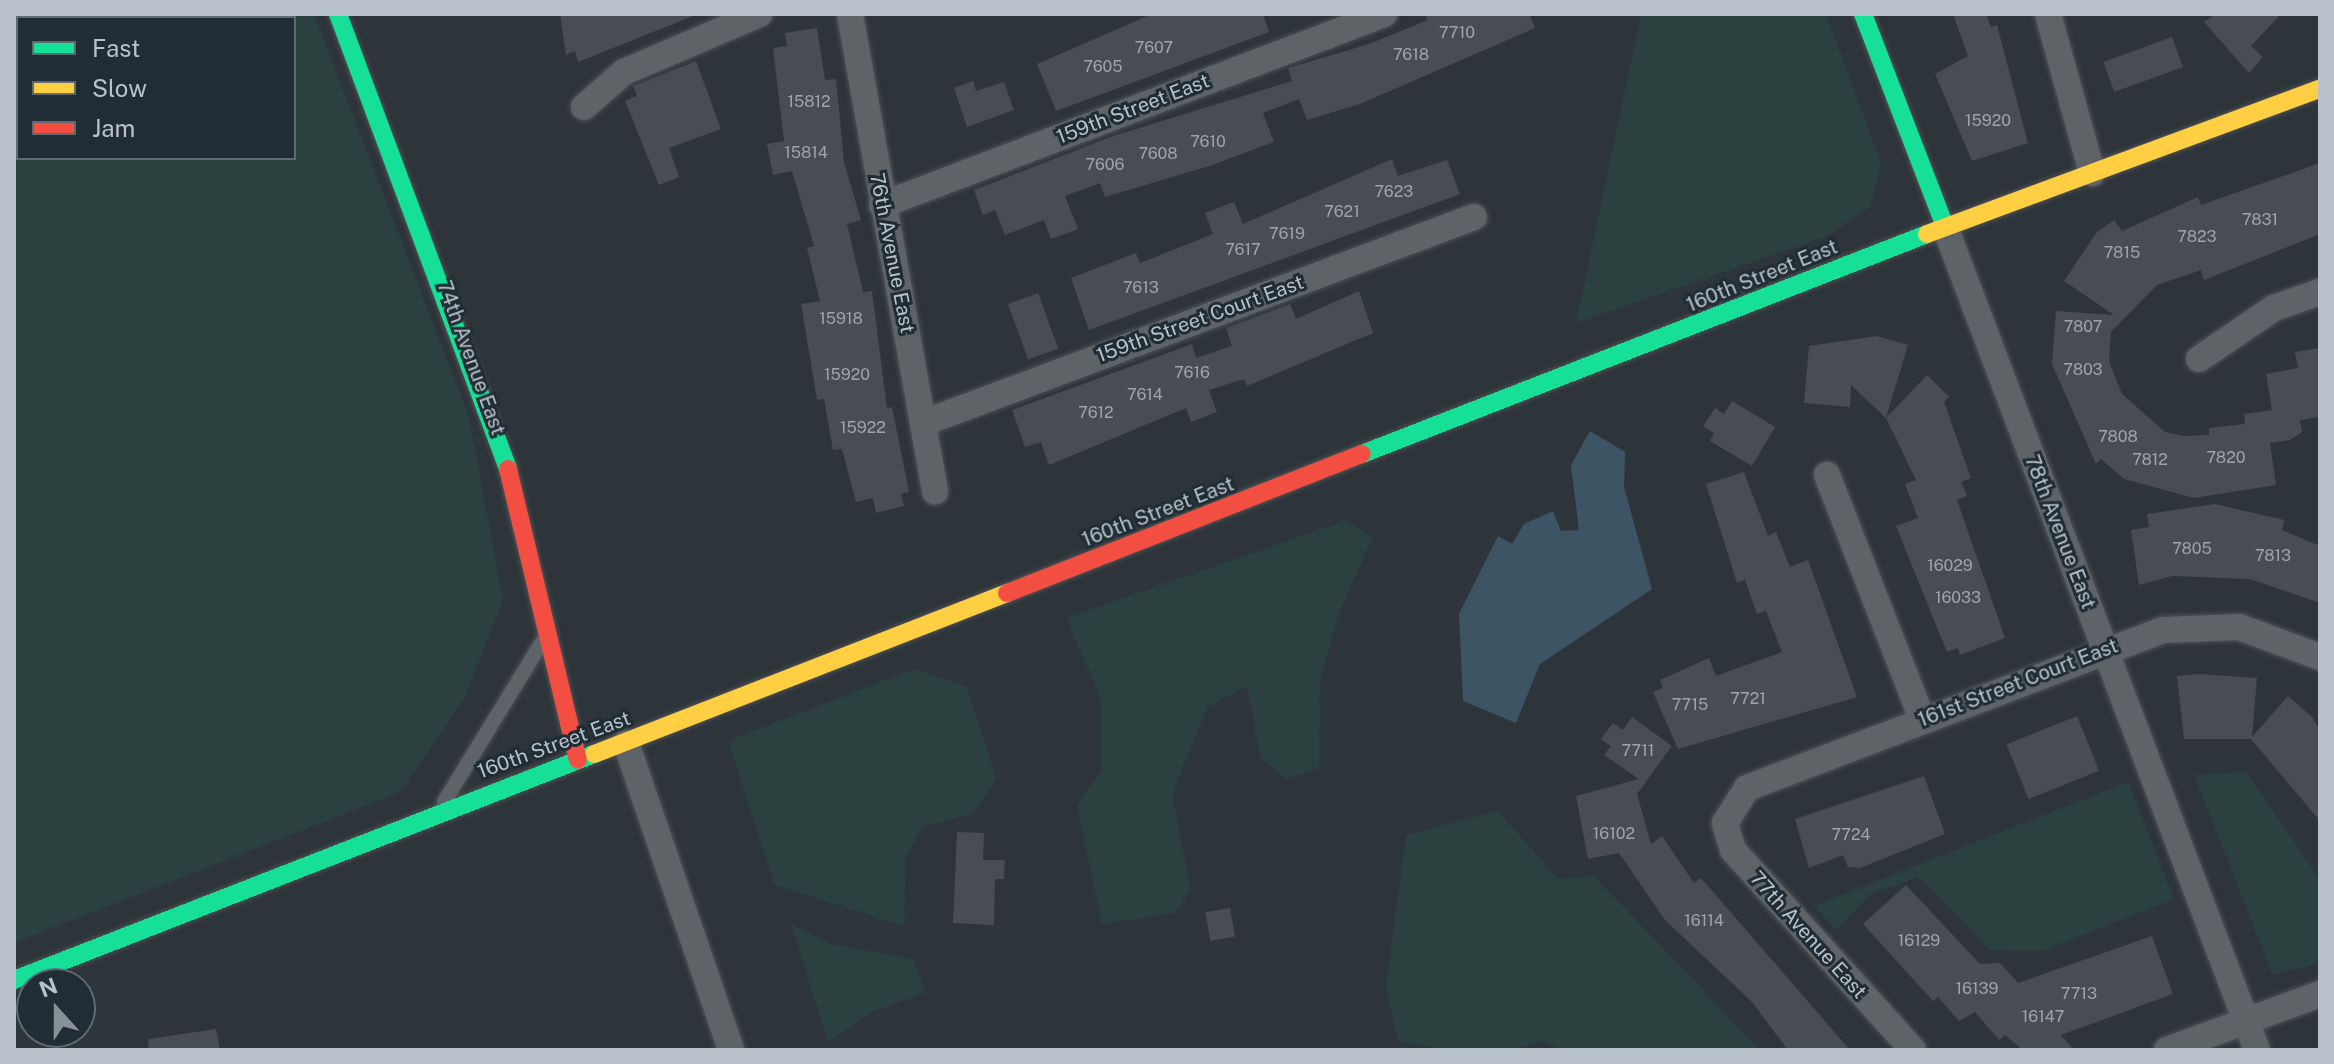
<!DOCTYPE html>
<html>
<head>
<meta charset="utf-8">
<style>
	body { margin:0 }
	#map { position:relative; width:2334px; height:1064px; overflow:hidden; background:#2e353a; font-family:"Public Sans",sans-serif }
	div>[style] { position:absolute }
	.green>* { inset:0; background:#2b4140 }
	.water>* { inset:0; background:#3d5464 }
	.building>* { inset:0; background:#474d52; transform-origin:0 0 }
	.roads { filter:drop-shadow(0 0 2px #4c5155) drop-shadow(0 0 2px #4c5155) }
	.lane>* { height:14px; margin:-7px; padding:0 7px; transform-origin:7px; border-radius:7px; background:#5e6368 }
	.street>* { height:26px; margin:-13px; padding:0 13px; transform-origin:13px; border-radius:13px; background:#5e6368 }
	.fast>* { height:18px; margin:-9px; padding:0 9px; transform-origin:9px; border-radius:9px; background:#16e098 }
	.slow>* { height:18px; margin:-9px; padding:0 9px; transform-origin:9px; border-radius:9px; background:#ffcf43 }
	.jam>* { height:18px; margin:-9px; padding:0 9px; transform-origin:9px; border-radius:9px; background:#f24e42 }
	span { translate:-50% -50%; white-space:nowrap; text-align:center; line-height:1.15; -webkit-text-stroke:6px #212d35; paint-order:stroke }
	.number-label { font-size:16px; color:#9ca5ac }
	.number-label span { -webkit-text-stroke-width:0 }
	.street-label { font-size:20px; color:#b9c2ca }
	.frame { position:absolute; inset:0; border:16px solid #b9c2ca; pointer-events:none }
	.legend { position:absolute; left:16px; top:16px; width:280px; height:144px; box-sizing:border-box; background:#212d35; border:2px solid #5e6971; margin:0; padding:10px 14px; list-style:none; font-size:24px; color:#b9c2ca }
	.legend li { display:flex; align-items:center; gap:16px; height:40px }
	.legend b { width:40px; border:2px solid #5e6971 }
	.north { position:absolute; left:16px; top:968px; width:80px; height:80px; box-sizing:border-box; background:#212d35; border:2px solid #5e6971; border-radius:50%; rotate:339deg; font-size:22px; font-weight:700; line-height:32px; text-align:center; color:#b9c2ca }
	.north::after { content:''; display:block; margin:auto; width:28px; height:36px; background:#889198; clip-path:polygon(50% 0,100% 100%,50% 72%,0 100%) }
</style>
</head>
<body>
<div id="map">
	<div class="green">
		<div style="clip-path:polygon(evenodd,14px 14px,314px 14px,469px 417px,503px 600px,465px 697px,400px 792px,14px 943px,14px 14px,18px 18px,294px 18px,294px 158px,18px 158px,18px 18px)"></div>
		<div style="clip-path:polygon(1641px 14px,1826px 14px,1881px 163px,1871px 206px,1827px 236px,1576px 323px)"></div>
		<div style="clip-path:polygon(1345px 521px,1373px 537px,1338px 615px,1320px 682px,1319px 768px,1286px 779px,1261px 758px,1247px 686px,1208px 706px,1172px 794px,1191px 890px,1175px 913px,1102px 924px,1077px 805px,1101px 770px,1100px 697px,1066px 618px)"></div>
		<div style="clip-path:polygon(914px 669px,967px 687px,996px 778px,973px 814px,922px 827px,906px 857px,904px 926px,775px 885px,728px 741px)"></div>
		<div style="clip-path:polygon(2247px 772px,2320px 880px,2320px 962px,2273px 975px,2194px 775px)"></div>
		<div style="clip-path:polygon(2128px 782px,2174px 899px,2042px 951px,1990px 950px,1918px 877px,1871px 894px,1836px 930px,1814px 906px)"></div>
		<div style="clip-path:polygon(1498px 811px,1558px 879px,1594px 876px,1760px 1050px,1565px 1050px,1541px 1041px,1513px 1050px,1451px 1050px,1398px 1041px,1386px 988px,1406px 835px)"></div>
		<div style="clip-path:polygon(791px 924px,830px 944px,913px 959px,926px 992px,872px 1012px,828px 1042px)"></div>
	</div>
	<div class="water">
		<div style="clip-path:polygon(1590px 431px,1625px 452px,1624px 487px,1652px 589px,1540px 664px,1516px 723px,1463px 701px,1459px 614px,1498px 536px,1512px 544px,1524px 524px,1553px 511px,1561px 531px,1579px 530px,1571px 465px)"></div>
	</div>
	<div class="building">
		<div style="clip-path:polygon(560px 14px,693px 14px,693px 16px,578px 62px,575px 51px,566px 55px)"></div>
		<div style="clip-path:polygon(1152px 14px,1263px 14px,1269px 32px,1056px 111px,1037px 64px)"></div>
		<div style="clip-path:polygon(1425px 14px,1529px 14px,1535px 28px,1360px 104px,1307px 120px,1299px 99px,1263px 113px,1274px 142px,1209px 166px,1105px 197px,1100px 183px,1065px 196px,1078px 229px,1051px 239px,1044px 220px,1005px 235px,995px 210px,983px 215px,974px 190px,1113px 136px,1292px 81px,1288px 68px,1369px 44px,1428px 20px)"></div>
		<div style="clip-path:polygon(1953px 14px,1986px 14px,1991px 27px,1997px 25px,2028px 143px,1972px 161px,1935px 74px,1968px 56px)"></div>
		<div style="clip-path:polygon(2216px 14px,2281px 14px,2251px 46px,2263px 57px,2249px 73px,2204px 22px)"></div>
		<div style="clip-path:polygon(817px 28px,825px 80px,836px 79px,844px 162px,861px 220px,847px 224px,863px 292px,872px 291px,887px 408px,892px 407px,909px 492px,901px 494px,904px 506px,876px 513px,873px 498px,856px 502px,842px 449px,833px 450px,824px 399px,817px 400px,801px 304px,820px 301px,807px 248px,814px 246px,792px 171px,773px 175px,767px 144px,784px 141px,773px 48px,787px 46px,785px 33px)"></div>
		<div style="left:2172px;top:37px;width:32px;height:73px;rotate:70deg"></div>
		<div style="clip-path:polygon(696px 61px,721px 129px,669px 148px,679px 177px,659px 185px,625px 101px,637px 96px,633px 86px)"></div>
		<div style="clip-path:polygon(973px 81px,976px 91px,1004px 82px,1014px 110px,967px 127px,954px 88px)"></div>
		<div style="clip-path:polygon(1392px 159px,1398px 176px,1447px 160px,1460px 194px,1089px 330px,1071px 278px,1136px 253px,1140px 263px,1213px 234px,1205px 213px,1234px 202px,1243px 224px)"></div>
		<div style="clip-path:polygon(2320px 163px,2320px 234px,2204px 280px,2201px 270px,2157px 285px,2111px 332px,2109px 361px,2122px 394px,2165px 432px,2183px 436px,2209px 435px,2209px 428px,2245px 424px,2244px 414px,2272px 410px,2266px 374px,2298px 368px,2295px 352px,2320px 348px,2320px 417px,2300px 420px,2302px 432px,2290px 440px,2270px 443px,2276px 485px,2194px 498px,2124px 479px,2101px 459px,2096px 464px,2052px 364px,2056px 311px,2114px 315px,2064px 281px,2097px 232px,2114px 220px,2122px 231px,2198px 197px,2201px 205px)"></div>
		<div style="clip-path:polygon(1359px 291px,1373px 333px,1247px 386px,1244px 379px,1209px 390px,1217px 412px,1191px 422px,1186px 408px,1049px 465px,1041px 442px,1025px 447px,1012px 410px,1192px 344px,1196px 358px,1232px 346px,1226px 328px,1290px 304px,1296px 319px)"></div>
		<div style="left:1038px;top:293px;width:59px;height:32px;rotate:70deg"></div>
		<div style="clip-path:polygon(1877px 336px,1908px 345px,1886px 418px,1851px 385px,1850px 407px,1804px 403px,1809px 346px)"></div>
		<div style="clip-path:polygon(1927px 375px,1949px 397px,1944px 402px,1971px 478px,1961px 482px,1967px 496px,1957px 500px,2005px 638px,1960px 655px,1958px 648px,1947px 652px,1896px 526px,1918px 518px,1905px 484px,1916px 480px,1886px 418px)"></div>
		<div style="clip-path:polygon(1732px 401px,1775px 427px,1752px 466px,1710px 441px,1714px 433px,1703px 426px,1715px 408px,1724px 414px)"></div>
		<div style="clip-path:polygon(1744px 472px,1768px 536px,1776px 532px,1790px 567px,1808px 560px,1857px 697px,1678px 749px,1653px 692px,1663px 688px,1660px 680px,1709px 658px,1716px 676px,1782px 652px,1766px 611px,1757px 614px,1745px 580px,1737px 583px,1706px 484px)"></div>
		<div style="clip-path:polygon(2215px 504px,2284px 520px,2282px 530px,2320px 546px,2320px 603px,2250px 579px,2172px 576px,2139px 585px,2131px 530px,2149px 527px,2147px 514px)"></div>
		<div style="clip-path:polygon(2199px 674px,2257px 678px,2252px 737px,2288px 696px,2312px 717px,2320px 730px,2320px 821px,2251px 739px,2184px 739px,2177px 676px)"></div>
		<div style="left:2077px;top:716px;width:59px;height:76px;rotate:68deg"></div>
		<div style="clip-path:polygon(1632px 717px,1672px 746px,1637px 794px,1651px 844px,1662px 836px,1694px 883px,1701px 878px,1850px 1050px,1788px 1050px,1751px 1001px,1665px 920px,1619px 853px,1588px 859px,1576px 796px,1639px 779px,1604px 755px,1611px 746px,1601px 739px,1613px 723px,1623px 730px)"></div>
		<div style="clip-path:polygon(1924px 776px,1945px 834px,1860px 868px,1848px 867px,1843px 855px,1809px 868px,1795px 819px)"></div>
		<div style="clip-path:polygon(957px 832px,984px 833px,983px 860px,1005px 860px,1004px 879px,995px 879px,994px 925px,953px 923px)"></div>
		<div style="clip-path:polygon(1906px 885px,1980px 964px,2000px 963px,2018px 983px,2152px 936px,2173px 994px,2061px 1035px,2074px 1050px,2023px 1050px,2005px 1035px,1999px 1040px,1975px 1012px,1959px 1021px,1938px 997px,1933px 1001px,1863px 924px)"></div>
		<div style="left:1230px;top:908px;width:29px;height:25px;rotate:80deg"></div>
		<div style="clip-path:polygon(216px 1029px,220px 1050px,149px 1050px,148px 1039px)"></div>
	</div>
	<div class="roads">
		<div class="lane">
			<div style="left:444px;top:802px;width:188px;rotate:-58.5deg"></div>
		</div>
		<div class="street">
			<div style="left:850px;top:14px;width:485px;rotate:79.9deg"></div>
			<div style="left:2048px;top:14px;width:165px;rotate:74.5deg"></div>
			<div style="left:584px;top:107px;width:53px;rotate:-41.2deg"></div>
			<div style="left:624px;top:72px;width:147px;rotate:-23.2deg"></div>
			<div style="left:882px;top:205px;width:537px;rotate:-20.83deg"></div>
			<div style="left:1945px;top:227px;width:880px;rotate:69.24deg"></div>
			<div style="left:2199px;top:359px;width:91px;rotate:-34.2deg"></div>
			<div style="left:2274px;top:308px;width:49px;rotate:-19.2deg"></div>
			<div style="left:926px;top:422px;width:585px;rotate:-20.51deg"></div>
			<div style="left:1827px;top:475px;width:262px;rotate:68.7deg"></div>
			<div style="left:626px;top:743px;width:324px;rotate:71.1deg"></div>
			<div style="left:1913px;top:1050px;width:269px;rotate:-132deg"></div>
			<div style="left:1733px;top:850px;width:28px;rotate:-107deg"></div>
			<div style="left:1725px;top:823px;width:41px;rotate:-57.8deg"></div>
			<div style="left:1747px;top:788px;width:445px;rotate:-20.8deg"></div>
			<div style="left:2163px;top:630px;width:76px;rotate:-2.3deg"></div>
			<div style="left:2239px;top:627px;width:86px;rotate:20.3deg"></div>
			<div style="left:2167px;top:1050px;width:163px;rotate:-20.1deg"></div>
		</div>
		<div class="fast">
			<div style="left:338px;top:14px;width:486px;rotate:69.5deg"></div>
			<div style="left:1863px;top:14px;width:228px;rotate:68.9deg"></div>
			<div style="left:1362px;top:454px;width:606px;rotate:-21.27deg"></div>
			<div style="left:14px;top:980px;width:622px;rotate:-21.29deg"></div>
		</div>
		<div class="slow">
			<div style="left:1927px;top:234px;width:419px;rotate:-20.3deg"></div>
			<div style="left:594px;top:754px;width:443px;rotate:-21.3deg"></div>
		</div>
		<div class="jam">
			<div style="left:508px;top:469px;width:299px;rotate:76.5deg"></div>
			<div style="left:1007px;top:593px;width:381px;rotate:-21.4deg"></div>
		</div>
	</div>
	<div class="number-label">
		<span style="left:1457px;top:33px">7710</span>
		<span style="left:1154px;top:48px">7607</span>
		<span style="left:1411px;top:55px">7618</span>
		<span style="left:1103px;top:67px">7605</span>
		<span style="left:809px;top:102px">15812</span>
		<span style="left:1988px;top:121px">15920</span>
		<span style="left:1208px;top:142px">7610</span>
		<span style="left:806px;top:153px">15814</span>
		<span style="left:1158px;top:154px">7608</span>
		<span style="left:1105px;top:165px">7606</span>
		<span style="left:1394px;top:192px">7623</span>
		<span style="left:1342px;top:212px">7621</span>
		<span style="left:2260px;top:220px">7831</span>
		<span style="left:1287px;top:234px">7619</span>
		<span style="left:2197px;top:237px">7823</span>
		<span style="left:1243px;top:250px">7617</span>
		<span style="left:2122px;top:253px">7815</span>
		<span style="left:1141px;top:288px">7613</span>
		<span style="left:841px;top:319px">15918</span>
		<span style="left:2083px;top:327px">7807</span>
		<span style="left:2083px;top:370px">7803</span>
		<span style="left:1192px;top:373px">7616</span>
		<span style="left:847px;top:375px">15920</span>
		<span style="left:1145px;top:395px">7614</span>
		<span style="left:1096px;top:413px">7612</span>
		<span style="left:863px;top:428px">15922</span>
		<span style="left:2118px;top:437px">7808</span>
		<span style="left:2226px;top:458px">7820</span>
		<span style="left:2150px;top:460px">7812</span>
		<span style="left:2192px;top:549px">7805</span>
		<span style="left:2273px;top:556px">7813</span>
		<span style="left:1950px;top:566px">16029</span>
		<span style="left:1958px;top:598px">16033</span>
		<span style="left:1748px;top:699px">7721</span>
		<span style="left:1690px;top:705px">7715</span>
		<span style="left:1638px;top:751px">7711</span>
		<span style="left:1614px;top:834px">16102</span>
		<span style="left:1851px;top:835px">7724</span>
		<span style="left:1704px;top:921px">16114</span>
		<span style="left:1919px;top:941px">16129</span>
		<span style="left:1977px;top:989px">16139</span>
		<span style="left:2079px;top:994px">7713</span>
		<span style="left:2043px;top:1017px">16147</span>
	</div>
	<div class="street-label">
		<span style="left:1133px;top:109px;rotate:-21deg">159th Street East</span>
		<span style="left:892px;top:253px;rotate:79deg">76th Avenue East</span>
		<span style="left:1762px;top:276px;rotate:-22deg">160th Street East</span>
		<span style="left:1200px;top:319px;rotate:-20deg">159th Street Court East</span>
		<span style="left:471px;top:358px;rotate:70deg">74th Avenue East</span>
		<span style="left:1158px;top:512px;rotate:-21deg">160th Street East</span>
		<span style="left:2060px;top:532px;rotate:69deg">78th Avenue East</span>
		<span style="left:2018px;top:683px;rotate:-21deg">161st Street Court East</span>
		<span style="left:554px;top:745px;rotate:-20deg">160th Street East</span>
		<span style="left:1808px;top:935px;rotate:48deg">77th Avenue East</span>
	</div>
	<div class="frame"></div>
	<ul class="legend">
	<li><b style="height:10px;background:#16e098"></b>Fast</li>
	<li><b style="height:10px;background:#ffcf43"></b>Slow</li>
	<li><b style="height:10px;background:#f24e42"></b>Jam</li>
	</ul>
	<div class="north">N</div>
</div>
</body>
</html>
